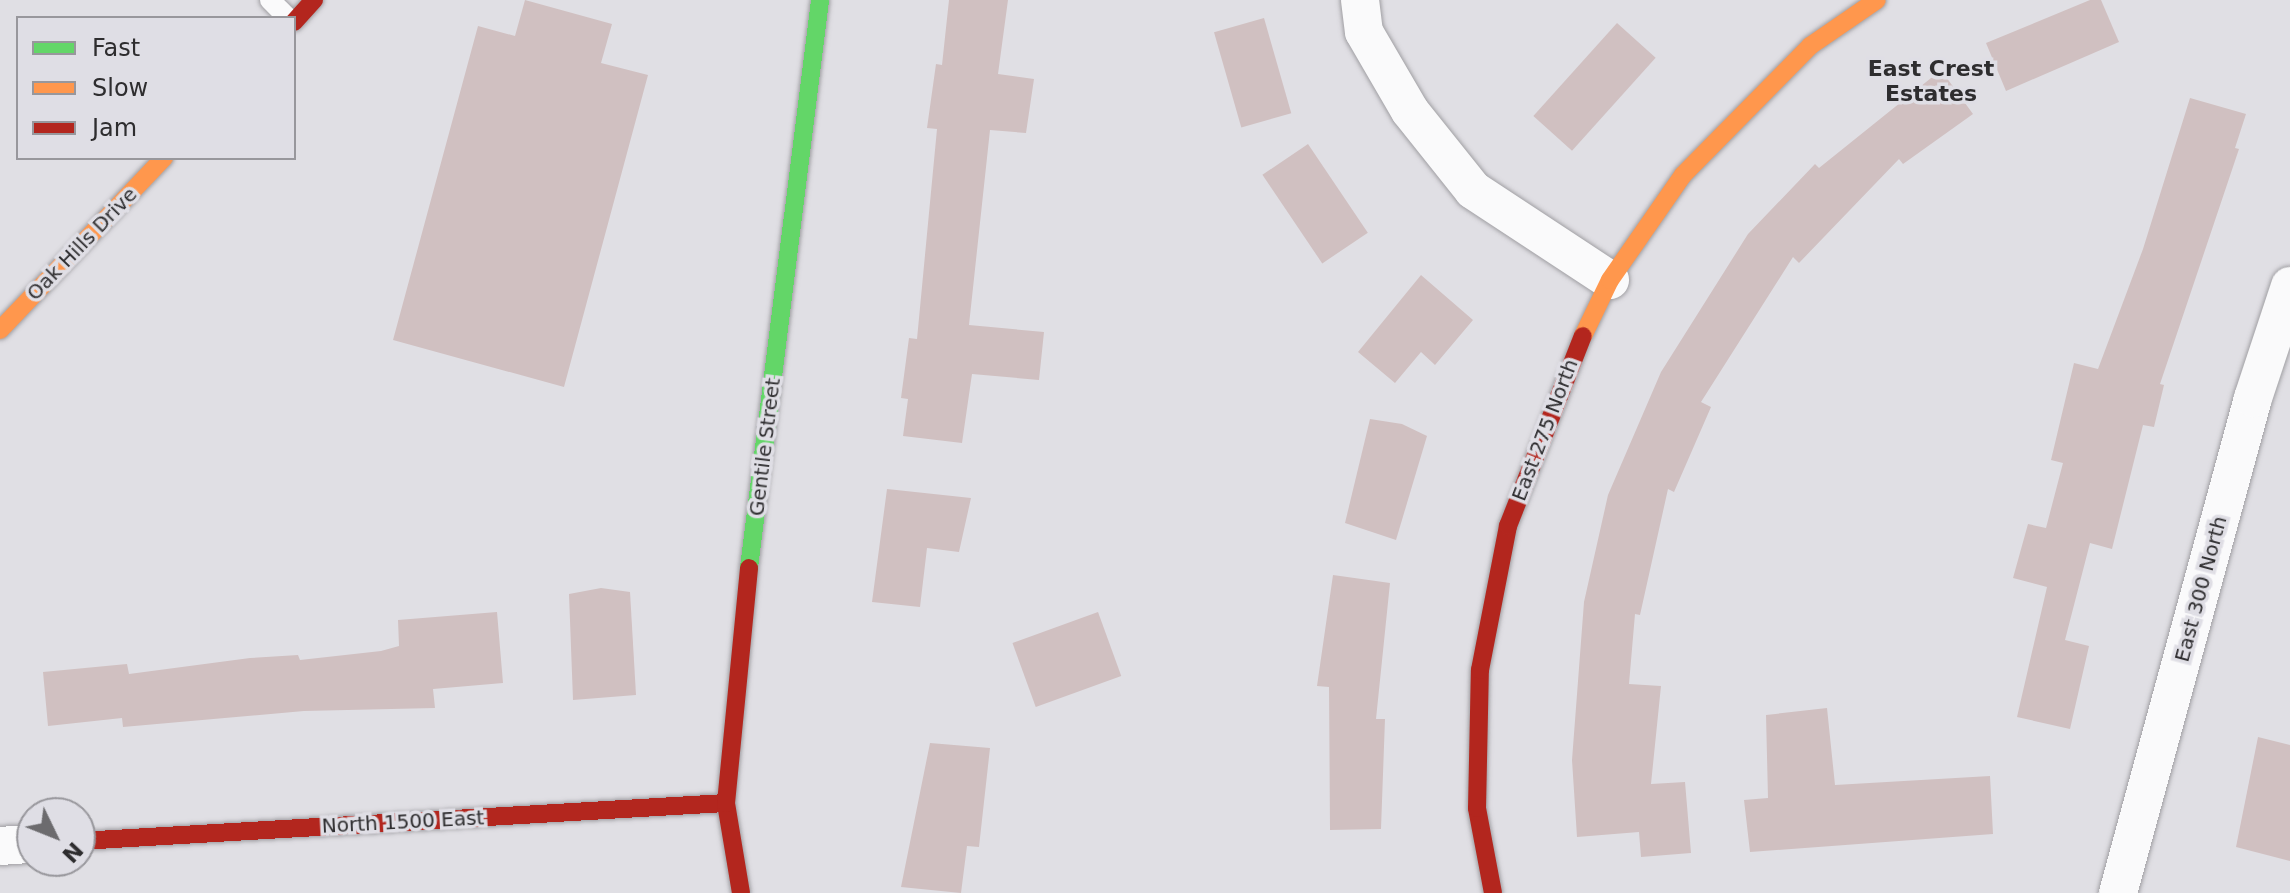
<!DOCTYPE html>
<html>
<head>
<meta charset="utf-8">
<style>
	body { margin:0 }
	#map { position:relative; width:2290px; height:893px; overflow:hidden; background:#e0dfe4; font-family:"DejaVu Sans",sans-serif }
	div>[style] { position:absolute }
	.building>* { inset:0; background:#d0c0c1; transform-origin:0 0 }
	.roads { filter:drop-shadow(0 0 2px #a09fa3) drop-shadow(0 0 2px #a09fa3) }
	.lane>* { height:20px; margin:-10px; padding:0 10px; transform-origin:10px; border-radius:10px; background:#fafafb }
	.street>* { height:38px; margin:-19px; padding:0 19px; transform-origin:19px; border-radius:19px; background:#fafafb }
	.fast>* { height:18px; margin:-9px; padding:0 9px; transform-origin:9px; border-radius:9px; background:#63d668 }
	.slow>* { height:18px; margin:-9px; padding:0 9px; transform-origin:9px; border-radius:9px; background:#ff974d }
	.jam>* { height:18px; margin:-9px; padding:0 9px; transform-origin:9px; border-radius:9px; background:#b3261e }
	span { translate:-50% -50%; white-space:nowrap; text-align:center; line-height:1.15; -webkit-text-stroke:7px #dfdee5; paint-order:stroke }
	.street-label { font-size:20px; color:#2e2d2f }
	.neighbourhood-label { font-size:22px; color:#2e2d2f; font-weight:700 }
	.legend { position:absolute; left:16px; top:16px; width:280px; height:144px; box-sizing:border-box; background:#dfdee5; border:2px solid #98979c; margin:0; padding:10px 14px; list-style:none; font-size:24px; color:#2e2d2f }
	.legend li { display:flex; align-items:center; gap:16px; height:40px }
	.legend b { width:40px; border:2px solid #98979c }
	.north { position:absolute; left:16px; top:797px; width:80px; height:80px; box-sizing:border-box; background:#dfdee5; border:2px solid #98979c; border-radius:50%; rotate:133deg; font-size:22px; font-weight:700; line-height:32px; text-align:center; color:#2e2d2f }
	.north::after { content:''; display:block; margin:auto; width:28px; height:36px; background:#6c6b6e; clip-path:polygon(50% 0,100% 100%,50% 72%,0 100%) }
</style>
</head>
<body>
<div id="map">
	<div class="building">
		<div style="clip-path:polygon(525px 0,612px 24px,601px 63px,648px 75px,564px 387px,393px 340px,478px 26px,515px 36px)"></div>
		<div style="clip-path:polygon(949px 0,1008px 0,998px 74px,1034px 79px,1026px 133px,990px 130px,969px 325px,1044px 332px,1039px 380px,972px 374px,962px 443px,903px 436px,908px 399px,901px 398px,909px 338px,917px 339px,937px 129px,927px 128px,936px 64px,942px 65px)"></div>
		<div style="clip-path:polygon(2090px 0,2101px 0,2119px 42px,2006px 91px,1986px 43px)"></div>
		<div style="left:1264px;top:18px;width:99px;height:52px;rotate:74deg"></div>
		<div style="left:1617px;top:23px;width:52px;height:125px;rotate:42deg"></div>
		<div style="clip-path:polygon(1941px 70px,1973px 114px,1903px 164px,1899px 159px,1799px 263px,1793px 257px,1701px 402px,1711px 407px,1674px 492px,1668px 489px,1640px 615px,1635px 614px,1629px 684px,1661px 686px,1651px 784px,1685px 782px,1691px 853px,1641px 857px,1639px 832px,1577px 837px,1572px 760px,1584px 602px,1608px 495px,1661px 372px,1748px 234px,1815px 164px,1819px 168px)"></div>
		<div style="clip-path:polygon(2190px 98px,2246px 114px,2235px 148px,2239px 149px,2160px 384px,2164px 385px,2154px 427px,2143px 425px,2112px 549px,2090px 543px,2065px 640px,2089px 646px,2070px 729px,2017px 717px,2047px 587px,2013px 578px,2028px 524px,2046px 528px,2063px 463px,2051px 460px,2074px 363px,2098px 369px,2143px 249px)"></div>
		<div style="left:1308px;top:144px;width:107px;height:55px;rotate:56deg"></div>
		<div style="clip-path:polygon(1421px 275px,1473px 320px,1435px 365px,1421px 352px,1395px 383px,1358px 352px)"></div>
		<div style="clip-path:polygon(1370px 419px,1402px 424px,1427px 436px,1396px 540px,1345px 523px)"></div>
		<div style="clip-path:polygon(887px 489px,971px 498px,959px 552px,927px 548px,920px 607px,872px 602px)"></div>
		<div style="clip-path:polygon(1333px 575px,1390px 583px,1376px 719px,1385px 719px,1381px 829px,1330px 830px,1329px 687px,1317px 686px)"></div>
		<div style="clip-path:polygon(601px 588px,630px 592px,636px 695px,573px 700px,569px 594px)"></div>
		<div style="clip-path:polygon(497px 612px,503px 683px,433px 689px,435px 708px,304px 711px,123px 727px,122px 718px,48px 726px,43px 672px,127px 664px,129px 674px,250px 658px,298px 655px,300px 660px,381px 651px,399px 646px,398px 620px)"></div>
		<div style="left:1098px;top:612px;width:68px;height:91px;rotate:70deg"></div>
		<div style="clip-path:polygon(1827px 708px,1835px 785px,1990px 776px,1993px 834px,1750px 852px,1744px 800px,1768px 798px,1766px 715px)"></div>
		<div style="clip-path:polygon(2258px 737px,2290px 745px,2290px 861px,2236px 847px)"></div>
		<div style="clip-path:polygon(930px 743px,990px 748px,979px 847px,967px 846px,961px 893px,901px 887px)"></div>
	</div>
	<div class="roads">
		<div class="lane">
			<div style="left:270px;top:0;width:25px;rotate:45deg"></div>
		</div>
		<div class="street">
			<div style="left:1360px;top:0;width:32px;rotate:83deg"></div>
			<div style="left:1364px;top:32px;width:91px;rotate:59.8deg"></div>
			<div style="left:1410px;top:111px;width:101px;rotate:51.4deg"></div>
			<div style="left:1473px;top:190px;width:164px;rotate:33.3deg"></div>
			<div style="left:0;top:846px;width:32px;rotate:-4deg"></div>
			<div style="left:2118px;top:893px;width:513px;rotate:-74.74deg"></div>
			<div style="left:2253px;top:398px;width:118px;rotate:-71.7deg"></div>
		</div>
		<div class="fast">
			<div style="left:749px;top:568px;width:572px;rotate:-82.87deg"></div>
		</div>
		<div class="slow">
			<div style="left:0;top:330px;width:238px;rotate:-46.4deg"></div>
			<div style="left:1583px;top:336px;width:62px;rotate:-64.3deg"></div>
			<div style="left:1610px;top:280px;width:128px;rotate:-55.2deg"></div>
			<div style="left:1683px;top:175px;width:181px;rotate:-45.4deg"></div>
			<div style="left:1810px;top:46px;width:81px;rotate:-34.5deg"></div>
		</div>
		<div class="jam">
			<div style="left:294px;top:22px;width:30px;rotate:-48deg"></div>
			<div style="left:80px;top:841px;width:647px;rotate:-3.37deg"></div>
			<div style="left:741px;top:893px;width:91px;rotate:-99.5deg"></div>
			<div style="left:726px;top:803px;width:236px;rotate:-84.4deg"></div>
			<div style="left:1493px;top:893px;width:86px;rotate:-100.7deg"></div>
			<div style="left:1477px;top:808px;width:138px;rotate:-88.8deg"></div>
			<div style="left:1480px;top:670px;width:147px;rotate:-79deg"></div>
			<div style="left:1508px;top:526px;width:204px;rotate:-68.5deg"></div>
		</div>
	</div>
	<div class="street-label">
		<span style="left:82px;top:244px;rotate:-46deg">Oak Hills Drive</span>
		<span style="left:1545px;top:430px;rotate:-69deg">East 275 North</span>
		<span style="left:765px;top:447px;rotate:-83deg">Gentile Street</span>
		<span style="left:2201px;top:589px;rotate:-75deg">East 300 North</span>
		<span style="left:403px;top:822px;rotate:-3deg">North 1500 East</span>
	</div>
	<div class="neighbourhood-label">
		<span style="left:1931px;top:81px">East Crest<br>Estates</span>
	</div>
	<ul class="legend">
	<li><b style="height:10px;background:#63d668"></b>Fast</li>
	<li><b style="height:10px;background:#ff974d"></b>Slow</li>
	<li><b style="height:10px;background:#b3261e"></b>Jam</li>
	</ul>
	<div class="north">N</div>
</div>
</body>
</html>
